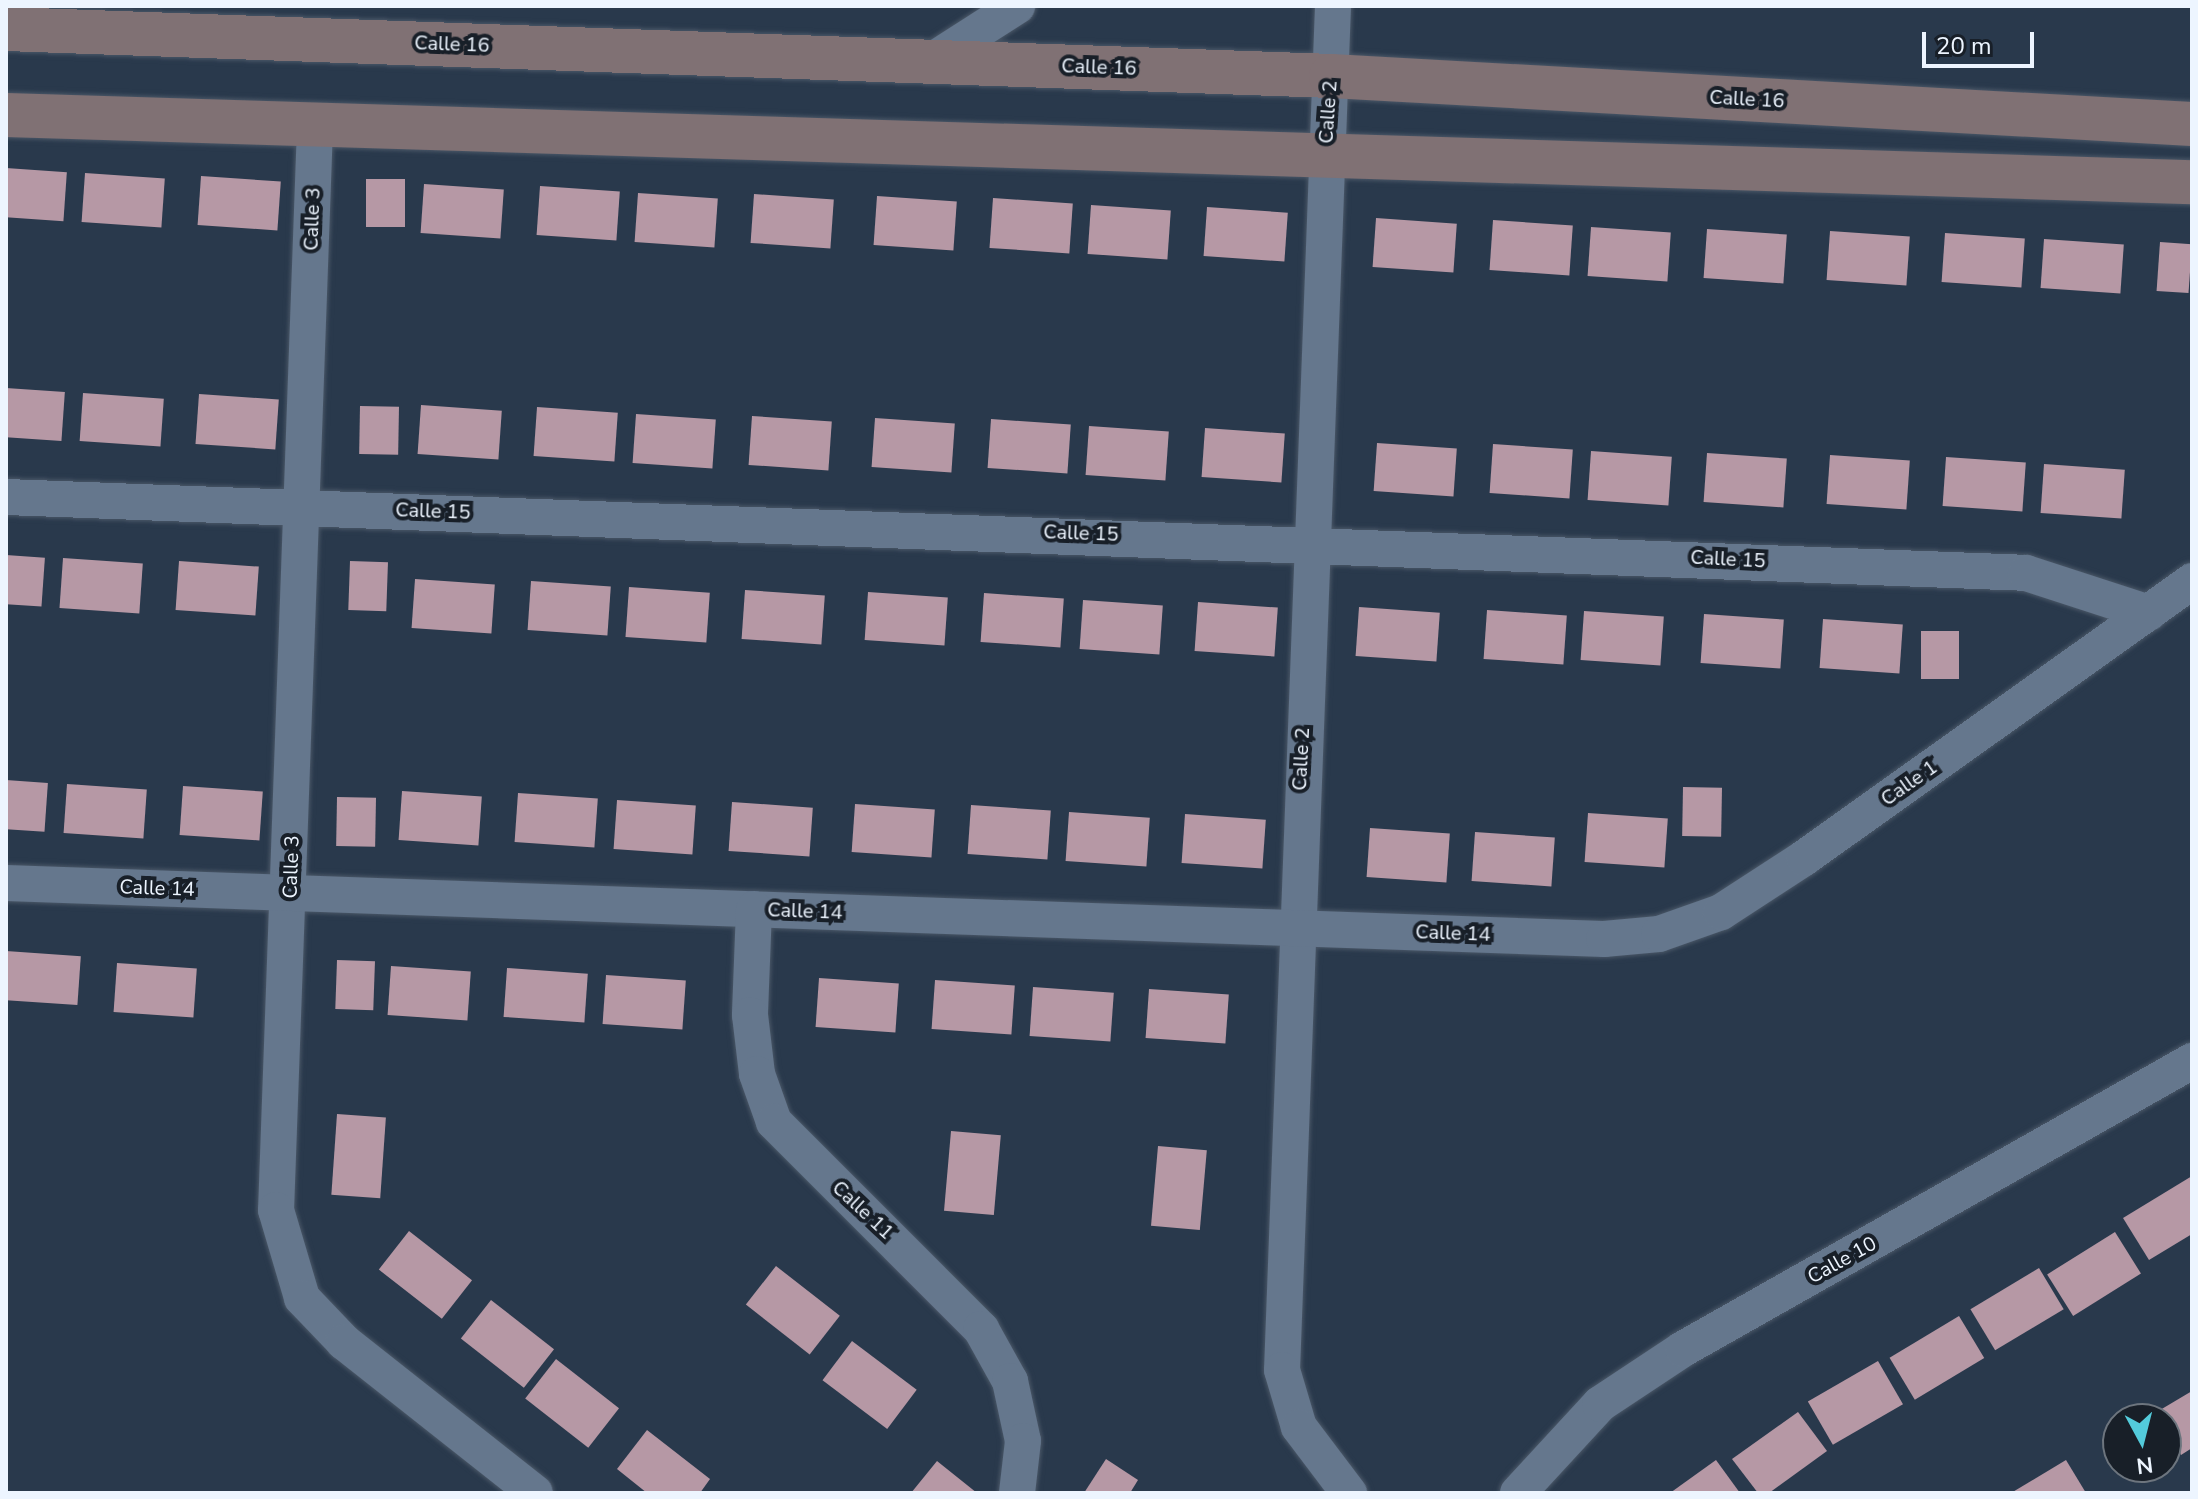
<!DOCTYPE html>
<html>
<head>
<meta charset="utf-8">
<style>
	body { margin:0 }
	#map { position:relative; width:2198px; height:1499px; overflow:hidden; background:#29394c; font-family:"Nunito Sans",sans-serif }
	div>[style] { position:absolute }
	.building>* { inset:0; background:#b698a5; transform-origin:0 0 }
	.roads { filter:drop-shadow(0 0 2px #4a5767) drop-shadow(0 0 2px #4a5767) }
	.street>* { height:36px; margin:-18px; padding:0 18px; transform-origin:18px; border-radius:18px; background:#65778d }
	.secondary>* { height:44px; margin:-22px; padding:0 22px; transform-origin:22px; border-radius:22px; background:#807174 }
	span { translate:-50% -50%; white-space:nowrap; text-align:center; line-height:1.15; -webkit-text-stroke:8px #181f28; paint-order:stroke }
	.street-label { font-size:20px; color:#edf5ff }
	.frame { position:absolute; inset:0; border:8px solid #edf5ff; pointer-events:none }
	.north { position:absolute; left:2102px; top:1403px; width:80px; height:80px; box-sizing:border-box; background:#181f28; border:2px solid #6d757e; border-radius:50%; rotate:173deg; font-size:22px; font-weight:700; line-height:32px; text-align:center; color:#edf5ff }
	.north::after { content:''; display:block; margin:auto; width:28px; height:36px; background:#53cbdb; clip-path:polygon(50% 0,100% 100%,50% 72%,0 100%) }
	.scale { position:absolute; left:1922px; top:32px; width:112px; height:36px; box-sizing:border-box; border:4px solid #edf5ff; border-top:0; padding-left:10px; font-size:24px; line-height:28px; white-space:nowrap; color:#edf5ff; -webkit-text-stroke:6px #181f28; paint-order:stroke }
</style>
</head>
<body>
<div id="map">
	<div class="building">
		<div style="left:6px;top:168px;width:61px;height:49px;rotate:4deg"></div>
		<div style="left:85px;top:173px;width:80px;height:49px;rotate:4deg"></div>
		<div style="left:201px;top:176px;width:80px;height:49px;rotate:4deg"></div>
		<div style="left:366px;top:179px;width:39px;height:48px"></div>
		<div style="left:424px;top:184px;width:80px;height:49px;rotate:4deg"></div>
		<div style="left:540px;top:186px;width:80px;height:49px;rotate:4deg"></div>
		<div style="left:638px;top:193px;width:80px;height:49px;rotate:4deg"></div>
		<div style="left:754px;top:194px;width:80px;height:49px;rotate:4deg"></div>
		<div style="left:877px;top:196px;width:80px;height:49px;rotate:4deg"></div>
		<div style="left:993px;top:198px;width:80px;height:50px;rotate:4deg"></div>
		<div style="left:1091px;top:205px;width:80px;height:49px;rotate:4deg"></div>
		<div style="left:1207px;top:207px;width:81px;height:49px;rotate:4deg"></div>
		<div style="left:1376px;top:218px;width:81px;height:49px;rotate:4deg"></div>
		<div style="left:1493px;top:220px;width:80px;height:50px;rotate:4deg"></div>
		<div style="left:1591px;top:227px;width:80px;height:49px;rotate:4deg"></div>
		<div style="left:1707px;top:229px;width:80px;height:49px;rotate:4deg"></div>
		<div style="left:1830px;top:231px;width:80px;height:49px;rotate:4deg"></div>
		<div style="left:1945px;top:233px;width:80px;height:49px;rotate:4deg"></div>
		<div style="left:2044px;top:239px;width:80px;height:49px;rotate:4deg"></div>
		<div style="left:2160px;top:242px;width:32px;height:49px;rotate:4deg"></div>
		<div style="left:6px;top:388px;width:59px;height:49px;rotate:4deg"></div>
		<div style="left:83px;top:393px;width:81px;height:48px;rotate:4deg"></div>
		<div style="left:199px;top:394px;width:80px;height:50px;rotate:4deg"></div>
		<div style="left:421px;top:405px;width:81px;height:49px;rotate:4deg"></div>
		<div style="left:360px;top:406px;width:39px;height:48px;rotate:1deg"></div>
		<div style="left:537px;top:407px;width:81px;height:49px;rotate:4deg"></div>
		<div style="left:636px;top:414px;width:80px;height:49px;rotate:4deg"></div>
		<div style="left:752px;top:416px;width:80px;height:49px;rotate:4deg"></div>
		<div style="left:875px;top:418px;width:80px;height:49px;rotate:4deg"></div>
		<div style="left:991px;top:419px;width:80px;height:49px;rotate:4deg"></div>
		<div style="left:1089px;top:426px;width:80px;height:49px;rotate:4deg"></div>
		<div style="left:1205px;top:428px;width:80px;height:49px;rotate:4deg"></div>
		<div style="left:1377px;top:443px;width:80px;height:48px;rotate:4deg"></div>
		<div style="left:1493px;top:444px;width:80px;height:49px;rotate:4deg"></div>
		<div style="left:1591px;top:451px;width:81px;height:49px;rotate:4deg"></div>
		<div style="left:1707px;top:453px;width:80px;height:49px;rotate:4deg"></div>
		<div style="left:1830px;top:455px;width:80px;height:49px;rotate:4deg"></div>
		<div style="left:1946px;top:457px;width:80px;height:49px;rotate:4deg"></div>
		<div style="left:2044px;top:464px;width:81px;height:49px;rotate:4deg"></div>
		<div style="left:6px;top:555px;width:39px;height:49px;rotate:4deg"></div>
		<div style="left:63px;top:558px;width:80px;height:50px;rotate:4deg"></div>
		<div style="left:179px;top:561px;width:80px;height:49px;rotate:4deg"></div>
		<div style="left:350px;top:561px;width:38px;height:49px;rotate:2deg"></div>
		<div style="left:415px;top:579px;width:80px;height:49px;rotate:4deg"></div>
		<div style="left:531px;top:581px;width:80px;height:49px;rotate:4deg"></div>
		<div style="left:629px;top:587px;width:81px;height:50px;rotate:4deg"></div>
		<div style="left:745px;top:590px;width:80px;height:49px;rotate:4deg"></div>
		<div style="left:868px;top:592px;width:80px;height:48px;rotate:4deg"></div>
		<div style="left:984px;top:593px;width:80px;height:49px;rotate:4deg"></div>
		<div style="left:1083px;top:600px;width:80px;height:49px;rotate:4deg"></div>
		<div style="left:1198px;top:602px;width:80px;height:49px;rotate:4deg"></div>
		<div style="left:1359px;top:607px;width:81px;height:49px;rotate:4deg"></div>
		<div style="left:1487px;top:610px;width:80px;height:49px;rotate:4deg"></div>
		<div style="left:1584px;top:611px;width:80px;height:49px;rotate:4deg"></div>
		<div style="left:1704px;top:614px;width:80px;height:49px;rotate:4deg"></div>
		<div style="left:1823px;top:619px;width:80px;height:49px;rotate:4deg"></div>
		<div style="left:1921px;top:631px;width:38px;height:48px"></div>
		<div style="left:6px;top:780px;width:42px;height:49px;rotate:4deg"></div>
		<div style="left:67px;top:784px;width:80px;height:49px;rotate:4deg"></div>
		<div style="left:183px;top:786px;width:80px;height:49px;rotate:4deg"></div>
		<div style="left:1683px;top:787px;width:39px;height:49px;rotate:1deg"></div>
		<div style="left:402px;top:791px;width:80px;height:49px;rotate:4deg"></div>
		<div style="left:518px;top:793px;width:80px;height:49px;rotate:4deg"></div>
		<div style="left:337px;top:797px;width:39px;height:49px;rotate:1deg"></div>
		<div style="left:617px;top:800px;width:79px;height:49px;rotate:4deg"></div>
		<div style="left:732px;top:802px;width:81px;height:49px;rotate:4deg"></div>
		<div style="left:855px;top:804px;width:80px;height:48px;rotate:4deg"></div>
		<div style="left:971px;top:805px;width:80px;height:49px;rotate:4deg"></div>
		<div style="left:1069px;top:812px;width:81px;height:49px;rotate:4deg"></div>
		<div style="left:1588px;top:813px;width:80px;height:49px;rotate:4deg"></div>
		<div style="left:1185px;top:814px;width:81px;height:49px;rotate:4deg"></div>
		<div style="left:1370px;top:828px;width:80px;height:49px;rotate:4deg"></div>
		<div style="left:1475px;top:832px;width:80px;height:49px;rotate:4deg"></div>
		<div style="left:6px;top:951px;width:75px;height:49px;rotate:4deg"></div>
		<div style="left:337px;top:960px;width:38px;height:49px;rotate:2deg"></div>
		<div style="left:117px;top:963px;width:80px;height:49px;rotate:4deg"></div>
		<div style="left:391px;top:966px;width:80px;height:49px;rotate:4deg"></div>
		<div style="left:507px;top:968px;width:81px;height:49px;rotate:4deg"></div>
		<div style="left:606px;top:975px;width:80px;height:49px;rotate:4deg"></div>
		<div style="left:819px;top:978px;width:80px;height:49px;rotate:4deg"></div>
		<div style="left:935px;top:980px;width:80px;height:49px;rotate:4deg"></div>
		<div style="left:1033px;top:987px;width:81px;height:49px;rotate:4deg"></div>
		<div style="left:1149px;top:989px;width:80px;height:49px;rotate:4deg"></div>
		<div style="left:337px;top:1114px;width:49px;height:81px;rotate:4deg"></div>
		<div style="left:951px;top:1131px;width:50px;height:80px;rotate:5deg"></div>
		<div style="left:1158px;top:1146px;width:49px;height:80px;rotate:5deg"></div>
		<div style="clip-path:polygon(2192px 1176px,2192px 1234px,2149px 1260px,2123px 1218px)"></div>
		<div style="left:409px;top:1231px;width:80px;height:49px;rotate:38deg"></div>
		<div style="left:2115px;top:1232px;width:49px;height:80px;rotate:58deg"></div>
		<div style="left:776px;top:1266px;width:81px;height:49px;rotate:38deg"></div>
		<div style="left:2039px;top:1268px;width:48px;height:80px;rotate:59deg"></div>
		<div style="left:491px;top:1300px;width:80px;height:49px;rotate:38deg"></div>
		<div style="left:1959px;top:1316px;width:49px;height:81px;rotate:59deg"></div>
		<div style="left:852px;top:1341px;width:81px;height:49px;rotate:37deg"></div>
		<div style="left:556px;top:1359px;width:80px;height:50px;rotate:38deg"></div>
		<div style="left:1878px;top:1361px;width:50px;height:81px;rotate:60deg"></div>
		<div style="clip-path:polygon(2192px 1391px,2192px 1448px,2181px 1455px,2166px 1419px,2155px 1413px)"></div>
		<div style="clip-path:polygon(1798px 1412px,1827px 1451px,1769px 1493px,1758px 1493px,1732px 1459px)"></div>
		<div style="clip-path:polygon(647px 1430px,710px 1479px,700px 1493px,647px 1493px,617px 1469px)"></div>
		<div style="clip-path:polygon(1106px 1459px,1138px 1480px,1130px 1493px,1084px 1493px)"></div>
		<div style="clip-path:polygon(1716px 1460px,1740px 1493px,1670px 1493px)"></div>
		<div style="clip-path:polygon(2066px 1460px,2086px 1493px,2011px 1493px)"></div>
		<div style="clip-path:polygon(937px 1461px,977px 1493px,911px 1493px)"></div>
	</div>
	<div class="roads">
		<div class="street">
			<div style="left:1333px;top:6px;width:1365px;rotate:92.14deg"></div>
			<div style="left:1282px;top:1370px;width:59px;rotate:73.4deg"></div>
			<div style="left:1299px;top:1427px;width:83px;rotate:52.9deg"></div>
			<div style="left:933px;top:60px;width:100px;rotate:-32.7deg"></div>
			<div style="left:315px;top:127px;width:1084px;rotate:92.06deg"></div>
			<div style="left:276px;top:1210px;width:92px;rotate:73.5deg"></div>
			<div style="left:302px;top:1298px;width:61px;rotate:46.3deg"></div>
			<div style="left:344px;top:1342px;width:243px;rotate:38.3deg"></div>
			<div style="left:6px;top:497px;width:2021px;rotate:2.15deg"></div>
			<div style="left:2026px;top:573px;width:129px;rotate:18deg"></div>
			<div style="left:6px;top:883px;width:1599px;rotate:2.01deg"></div>
			<div style="left:1604px;top:939px;width:55px;rotate:-5.2deg"></div>
			<div style="left:1659px;top:934px;width:66px;rotate:-19.5deg"></div>
			<div style="left:1721px;top:912px;width:99px;rotate:-33deg"></div>
			<div style="left:1804px;top:858px;width:477px;rotate:-35.5deg"></div>
			<div style="left:754px;top:909px;width:106px;rotate:92.2deg"></div>
			<div style="left:750px;top:1015px;width:59px;rotate:83.2deg"></div>
			<div style="left:757px;top:1074px;width:51px;rotate:70.5deg"></div>
			<div style="left:774px;top:1122px;width:293px;rotate:45deg"></div>
			<div style="left:981px;top:1329px;width:60px;rotate:60.9deg"></div>
			<div style="left:1010px;top:1381px;width:61px;rotate:77.8deg"></div>
			<div style="left:1023px;top:1441px;width:52px;rotate:96.6deg"></div>
			<div style="left:1518px;top:1493px;width:121px;rotate:-47.3deg"></div>
			<div style="left:1600px;top:1404px;width:100px;rotate:-33.5deg"></div>
			<div style="left:1683px;top:1349px;width:585px;rotate:-29.5deg"></div>
		</div>
		<div class="secondary">
			<div style="left:6px;top:29px;width:1326px;rotate:2.03deg"></div>
			<div style="left:1331px;top:76px;width:862px;rotate:3.19deg"></div>
			<div style="left:6px;top:115px;width:2187px;rotate:1.76deg"></div>
		</div>
	</div>
	<div class="street-label">
		<span style="left:452px;top:44px;rotate:2deg">Calle 16</span>
		<span style="left:1099px;top:67px;rotate:2deg">Calle 16</span>
		<span style="left:1747px;top:99px;rotate:3deg">Calle 16</span>
		<span style="left:1328px;top:112px;rotate:-86deg">Calle 2</span>
		<span style="left:312px;top:219px;rotate:-88deg">Calle 3</span>
		<span style="left:433px;top:511px;rotate:2deg">Calle 15</span>
		<span style="left:1081px;top:533px;rotate:2deg">Calle 15</span>
		<span style="left:1728px;top:559px;rotate:3deg">Calle 15</span>
		<span style="left:1301px;top:759px;rotate:-87deg">Calle 2</span>
		<span style="left:1909px;top:783px;rotate:-35deg">Calle 1</span>
		<span style="left:291px;top:867px;rotate:-88deg">Calle 3</span>
		<span style="left:157px;top:888px;rotate:2deg">Calle 14</span>
		<span style="left:805px;top:911px;rotate:2deg">Calle 14</span>
		<span style="left:1453px;top:933px;rotate:2deg">Calle 14</span>
		<span style="left:863px;top:1210px;rotate:43deg">Calle 11</span>
		<span style="left:1842px;top:1260px;rotate:-29deg">Calle 10</span>
	</div>
	<div class="frame"></div>
	<div class="north">N</div>
	<div class="scale">20 m</div>
</div>
</body>
</html>
